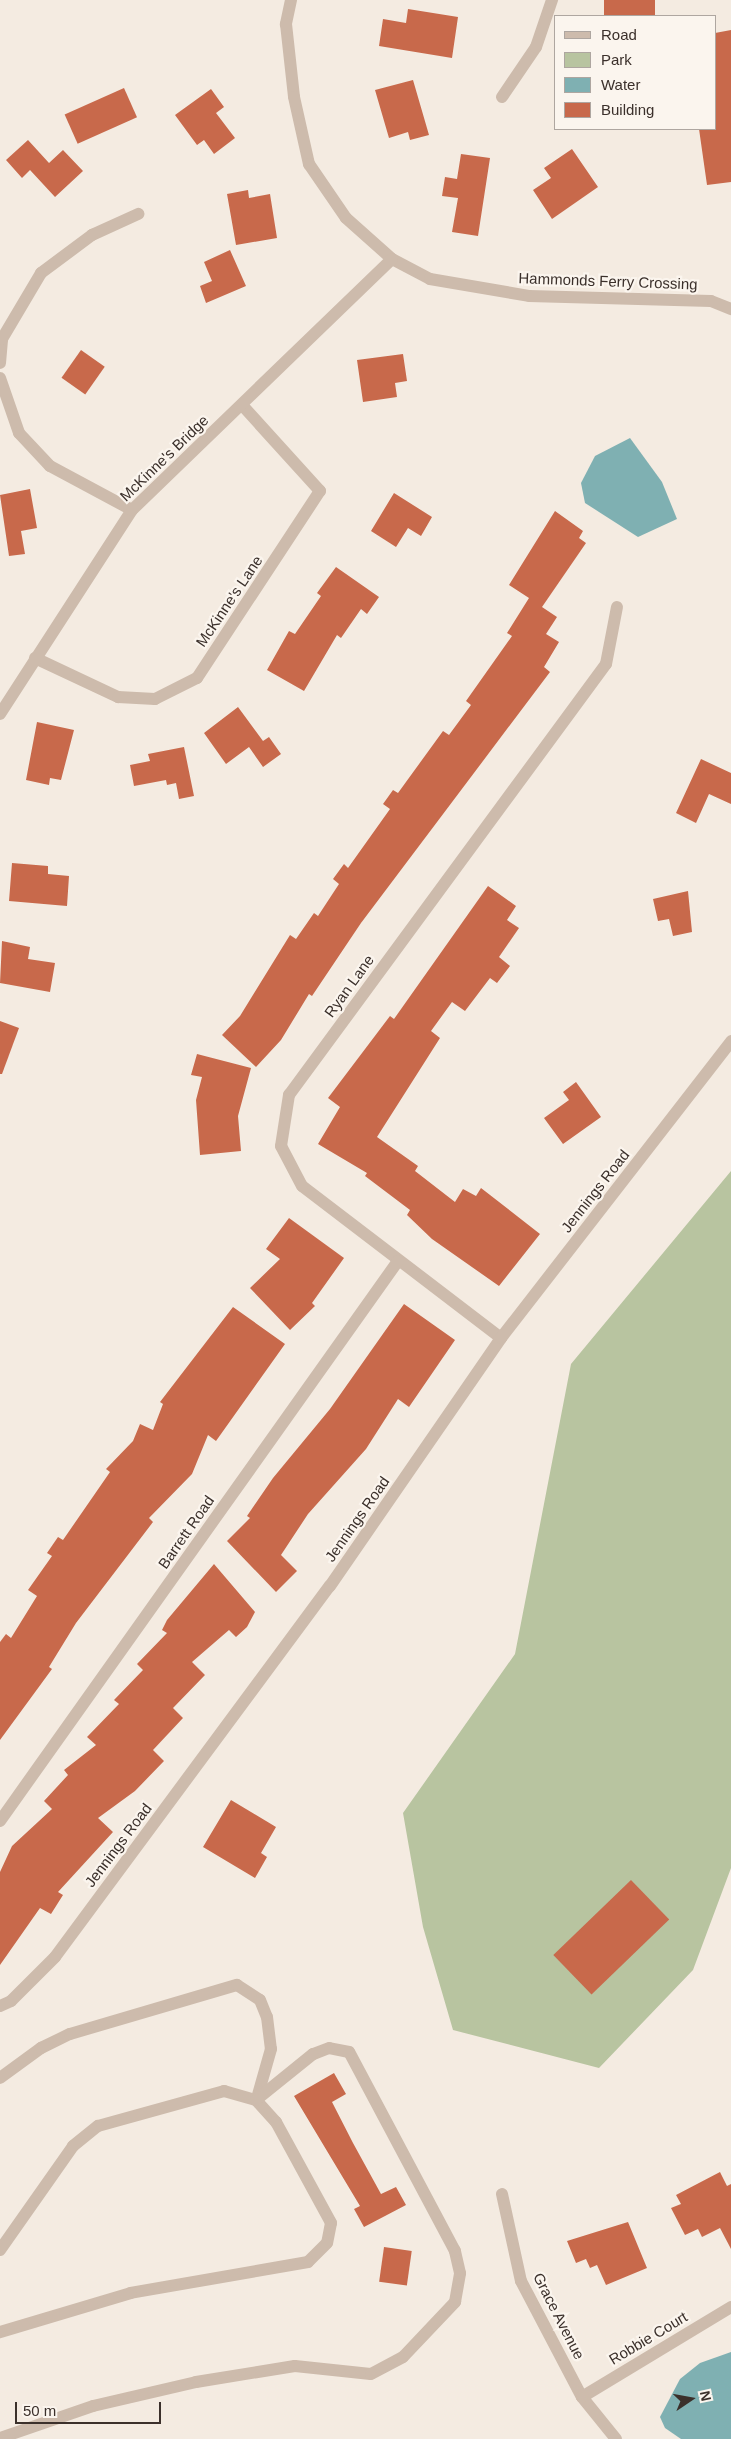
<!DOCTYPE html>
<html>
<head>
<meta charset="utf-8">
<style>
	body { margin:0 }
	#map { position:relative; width:731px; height:2439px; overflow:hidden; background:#f4ebe1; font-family:Arial,sans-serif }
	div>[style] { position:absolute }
	.green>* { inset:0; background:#b8c4a0 }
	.water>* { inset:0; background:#7fb0b2 }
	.building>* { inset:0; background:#c8694b; transform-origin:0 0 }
	.minor>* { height:12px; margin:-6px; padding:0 6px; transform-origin:6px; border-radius:6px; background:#cdbbac }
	span { translate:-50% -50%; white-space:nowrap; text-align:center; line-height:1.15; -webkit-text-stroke:4.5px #fbf5ee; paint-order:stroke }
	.street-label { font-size:15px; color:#3b302b }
	.legend { position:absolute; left:554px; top:15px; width:162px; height:115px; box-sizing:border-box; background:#fbf5ee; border:1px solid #aea6a0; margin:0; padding:6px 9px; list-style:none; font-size:15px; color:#3b302b }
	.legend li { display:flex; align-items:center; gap:10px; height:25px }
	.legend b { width:25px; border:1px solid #aea6a0 }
	.north { position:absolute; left:666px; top:2374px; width:50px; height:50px; -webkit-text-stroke:4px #fbf5ee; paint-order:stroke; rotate:78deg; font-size:14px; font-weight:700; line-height:20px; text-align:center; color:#3b302b }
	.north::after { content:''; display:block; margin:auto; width:18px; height:22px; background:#3b302b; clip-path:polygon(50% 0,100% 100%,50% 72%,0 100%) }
	.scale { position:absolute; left:15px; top:2402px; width:146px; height:22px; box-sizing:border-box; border:2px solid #3b302b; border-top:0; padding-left:6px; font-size:15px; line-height:18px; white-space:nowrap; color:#3b302b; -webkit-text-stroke:4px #fbf5ee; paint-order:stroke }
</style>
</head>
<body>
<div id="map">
	<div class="green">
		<div style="clip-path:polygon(731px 1171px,731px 1868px,693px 1970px,599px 2068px,453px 2030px,423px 1927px,403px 1813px,515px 1654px,571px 1364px)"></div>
	</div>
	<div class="water">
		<div style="clip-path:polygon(630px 438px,662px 482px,677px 519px,638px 537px,585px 503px,581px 483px,595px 456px)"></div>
		<div style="clip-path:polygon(731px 2352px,731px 2439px,681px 2439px,665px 2428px,660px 2417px,680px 2379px,700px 2363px)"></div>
	</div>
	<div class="building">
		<div style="left:604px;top:0;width:51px;height:16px"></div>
		<div style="clip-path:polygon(408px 9px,458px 17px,452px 58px,379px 46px,383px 19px,406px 23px)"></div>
		<div style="clip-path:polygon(731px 30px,731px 182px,707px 185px,699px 129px,715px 129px,715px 33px)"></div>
		<div style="clip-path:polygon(413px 80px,429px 135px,410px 140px,408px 132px,389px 138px,375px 90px)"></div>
		<div style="left:124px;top:88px;width:32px;height:65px;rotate:66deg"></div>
		<div style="clip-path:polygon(211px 89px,224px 107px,216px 113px,235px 138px,214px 154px,204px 140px,197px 145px,175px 115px)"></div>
		<div style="clip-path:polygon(28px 140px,49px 163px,63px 150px,83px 171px,55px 197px,30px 170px,22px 178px,6px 160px)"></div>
		<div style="clip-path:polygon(572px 149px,598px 187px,552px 219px,533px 190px,551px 178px,544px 168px)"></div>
		<div style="clip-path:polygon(461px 154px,490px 158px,478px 236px,452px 232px,458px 198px,442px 196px,445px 177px,457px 179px)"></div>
		<div style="clip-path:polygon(248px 190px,249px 198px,270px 194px,277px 238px,236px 245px,227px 194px)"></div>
		<div style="clip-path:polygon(230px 250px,246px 286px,206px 303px,200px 286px,212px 281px,204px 262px)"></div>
		<div style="left:81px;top:350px;width:29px;height:34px;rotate:35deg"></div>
		<div style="clip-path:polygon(403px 354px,407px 381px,395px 383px,397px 397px,363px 402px,357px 360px)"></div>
		<div style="clip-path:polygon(30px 489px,37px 528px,21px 531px,25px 554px,9px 556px,0 495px)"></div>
		<div style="clip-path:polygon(394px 493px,432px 517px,421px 536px,408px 528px,396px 547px,371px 531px)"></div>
		<div style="clip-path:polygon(555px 511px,583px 531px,579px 538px,586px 543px,542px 607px,557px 617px,546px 634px,559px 642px,544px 667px,550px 672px,361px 923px,312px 996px,309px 994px,281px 1040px,256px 1067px,222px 1035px,240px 1016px,290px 935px,296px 939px,314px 913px,318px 916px,339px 884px,333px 879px,344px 864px,348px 868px,390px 809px,383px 804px,393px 790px,398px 793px,443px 731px,449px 735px,471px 705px,466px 701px,512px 636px,507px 633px,529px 598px,509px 585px)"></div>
		<div style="clip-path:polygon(336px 567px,379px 597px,367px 614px,361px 609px,341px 638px,337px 635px,304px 691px,267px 670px,289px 631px,295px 634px,321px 596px,317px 593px)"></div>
		<div style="clip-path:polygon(238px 707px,263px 741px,269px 737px,281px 754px,263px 767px,249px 747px,226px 764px,204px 733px)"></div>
		<div style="clip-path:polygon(37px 722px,74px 730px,61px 780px,50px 778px,49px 785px,26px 780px)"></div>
		<div style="clip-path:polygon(184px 747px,194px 796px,179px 799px,176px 783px,167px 785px,166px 780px,134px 786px,130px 765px,150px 761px,148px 754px)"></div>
		<div style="clip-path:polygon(701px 759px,731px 773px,731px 804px,709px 794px,696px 823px,676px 813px)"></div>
		<div style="clip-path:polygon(12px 863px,48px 866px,48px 874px,69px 876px,67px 906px,9px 901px)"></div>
		<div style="clip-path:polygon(488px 886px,516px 906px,507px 920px,519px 928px,499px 957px,510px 966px,497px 983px,490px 978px,465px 1011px,452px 1002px,431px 1031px,440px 1038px,377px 1137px,418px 1166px,415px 1171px,455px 1202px,463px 1189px,476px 1196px,481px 1188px,540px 1234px,499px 1286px,432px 1239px,407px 1215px,410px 1210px,365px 1176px,367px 1173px,318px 1144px,340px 1107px,328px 1098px,390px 1016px,394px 1019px)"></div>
		<div style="clip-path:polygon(688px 891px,692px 932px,673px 936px,669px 919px,658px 921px,653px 899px)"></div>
		<div style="clip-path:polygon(2px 941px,30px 947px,28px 959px,55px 963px,50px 992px,0 983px)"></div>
		<div style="clip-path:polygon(0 1021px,19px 1028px,2px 1074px,0 1074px)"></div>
		<div style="clip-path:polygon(197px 1054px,251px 1068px,238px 1116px,241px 1151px,200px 1155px,196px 1100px,202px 1077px,191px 1075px)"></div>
		<div style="clip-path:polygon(576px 1082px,601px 1117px,563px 1144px,544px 1118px,569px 1100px,563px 1092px)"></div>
		<div style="clip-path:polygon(289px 1218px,344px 1258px,312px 1303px,315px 1306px,290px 1330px,250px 1288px,280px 1259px,266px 1249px)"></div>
		<div style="clip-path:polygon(404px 1304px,455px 1340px,409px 1407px,398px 1399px,366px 1449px,308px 1514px,281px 1555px,297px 1571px,276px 1592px,227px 1541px,250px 1518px,247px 1516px,273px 1478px,330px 1409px)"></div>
		<div style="clip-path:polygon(233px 1307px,285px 1344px,216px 1441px,208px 1435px,192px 1474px,149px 1518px,153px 1522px,76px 1623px,49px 1667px,52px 1669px,0 1740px,0 1642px,6px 1634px,11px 1638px,37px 1596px,28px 1590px,52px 1556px,47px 1553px,58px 1537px,63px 1540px,110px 1472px,106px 1469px,133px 1441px,140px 1424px,153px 1430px,163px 1404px,160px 1402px)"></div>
		<div style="clip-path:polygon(214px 1564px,255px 1612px,247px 1627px,236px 1637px,229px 1630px,192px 1662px,205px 1675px,173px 1708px,183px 1718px,153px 1750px,164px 1761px,135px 1791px,98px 1818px,113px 1832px,58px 1892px,63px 1895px,51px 1914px,40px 1908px,0 1965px,0 1872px,12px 1846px,52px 1809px,44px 1801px,68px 1775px,64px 1770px,96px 1745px,87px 1737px,119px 1704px,114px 1700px,143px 1670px,137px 1664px,167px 1633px,162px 1630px,167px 1620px)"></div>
		<div style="clip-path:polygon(231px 1800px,276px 1827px,261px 1853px,267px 1857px,255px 1878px,203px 1847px)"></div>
		<div style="left:631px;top:1880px;width:55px;height:108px;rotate:46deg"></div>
		<div style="clip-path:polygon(334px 2073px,346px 2094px,332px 2102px,353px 2143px,381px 2194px,396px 2187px,406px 2205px,364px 2227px,354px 2209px,360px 2206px,294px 2096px)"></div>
		<div style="clip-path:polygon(720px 2172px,727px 2186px,731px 2184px,731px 2249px,720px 2228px,702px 2237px,698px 2229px,685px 2235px,671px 2208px,681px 2204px,676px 2195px)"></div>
		<div style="clip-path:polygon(628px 2222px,647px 2268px,606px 2285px,597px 2265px,590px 2268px,586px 2259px,576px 2263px,567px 2241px)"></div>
		<div style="left:384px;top:2247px;width:28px;height:35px;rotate:8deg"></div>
	</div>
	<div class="minor">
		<div style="left:291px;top:0;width:25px;rotate:102deg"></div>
		<div style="left:286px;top:24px;width:73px;rotate:83.7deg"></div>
		<div style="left:294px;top:97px;width:69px;rotate:77.4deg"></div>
		<div style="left:309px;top:164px;width:65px;rotate:55.6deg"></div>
		<div style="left:346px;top:218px;width:62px;rotate:41.7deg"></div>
		<div style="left:392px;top:259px;width:43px;rotate:27.8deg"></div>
		<div style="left:430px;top:279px;width:100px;rotate:9.7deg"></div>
		<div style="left:529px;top:296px;width:182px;rotate:1.6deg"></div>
		<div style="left:711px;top:301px;width:22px;rotate:22deg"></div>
		<div style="left:502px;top:97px;width:60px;rotate:-55.8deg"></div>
		<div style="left:536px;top:47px;width:50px;rotate:-71.2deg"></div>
		<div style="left:0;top:363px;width:24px;rotate:-85deg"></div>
		<div style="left:2px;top:339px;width:77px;rotate:-59.4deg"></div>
		<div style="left:41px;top:273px;width:64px;rotate:-36.7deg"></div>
		<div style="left:92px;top:235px;width:51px;rotate:-24.5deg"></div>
		<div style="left:0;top:378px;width:58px;rotate:70.9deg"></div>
		<div style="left:19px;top:433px;width:45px;rotate:46.8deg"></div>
		<div style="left:50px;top:466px;width:93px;rotate:28.2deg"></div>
		<div style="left:35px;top:658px;width:92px;rotate:25.2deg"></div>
		<div style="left:118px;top:697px;width:37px;rotate:3deg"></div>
		<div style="left:155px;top:699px;width:47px;rotate:-26.6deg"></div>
		<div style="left:197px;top:678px;width:224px;rotate:-56.7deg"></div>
		<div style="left:320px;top:491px;width:115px;rotate:-132.2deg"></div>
		<div style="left:0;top:714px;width:243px;rotate:-57.1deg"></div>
		<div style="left:132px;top:510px;width:361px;rotate:-44deg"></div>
		<div style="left:501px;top:1338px;width:250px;rotate:-142.6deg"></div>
		<div style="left:302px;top:1186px;width:45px;rotate:-117.7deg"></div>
		<div style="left:281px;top:1146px;width:52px;rotate:-81.1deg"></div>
		<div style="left:289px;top:1095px;width:535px;rotate:-53.67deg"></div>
		<div style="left:606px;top:664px;width:58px;rotate:-79.1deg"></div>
		<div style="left:0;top:1821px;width:687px;rotate:-54.6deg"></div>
		<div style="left:0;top:2006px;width:12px;rotate:-24deg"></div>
		<div style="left:11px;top:2001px;width:62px;rotate:-45deg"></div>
		<div style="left:55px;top:1957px;width:462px;rotate:-53.5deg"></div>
		<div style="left:330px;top:1586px;width:301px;rotate:-55.4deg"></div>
		<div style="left:501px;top:1338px;width:376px;rotate:-52.2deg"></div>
		<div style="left:0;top:2078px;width:51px;rotate:-36.2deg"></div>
		<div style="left:41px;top:2048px;width:32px;rotate:-26deg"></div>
		<div style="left:70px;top:2034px;width:174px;rotate:-16.4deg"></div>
		<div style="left:237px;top:1985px;width:27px;rotate:33deg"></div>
		<div style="left:260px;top:2000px;width:18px;rotate:68deg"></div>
		<div style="left:267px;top:2017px;width:32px;rotate:83deg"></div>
		<div style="left:271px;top:2049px;width:51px;rotate:105.9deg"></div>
		<div style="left:502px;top:2194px;width:89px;rotate:77.7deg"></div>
		<div style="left:521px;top:2281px;width:131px;rotate:62.3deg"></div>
		<div style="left:582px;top:2397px;width:54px;rotate:51deg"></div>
		<div style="left:0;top:2250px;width:127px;rotate:-54.9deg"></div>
		<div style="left:73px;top:2146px;width:32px;rotate:-39deg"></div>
		<div style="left:98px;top:2126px;width:131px;rotate:-15.5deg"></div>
		<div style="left:224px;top:2091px;width:33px;rotate:16deg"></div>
		<div style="left:256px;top:2100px;width:30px;rotate:48deg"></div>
		<div style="left:276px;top:2122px;width:115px;rotate:61.4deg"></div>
		<div style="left:331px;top:2223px;width:20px;rotate:101deg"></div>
		<div style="left:327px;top:2243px;width:27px;rotate:135deg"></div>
		<div style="left:308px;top:2262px;width:180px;rotate:170.1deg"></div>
		<div style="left:131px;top:2293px;width:137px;rotate:163.4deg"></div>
		<div style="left:582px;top:2397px;width:174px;rotate:-31.1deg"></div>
		<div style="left:0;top:2438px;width:98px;rotate:-19deg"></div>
		<div style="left:93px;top:2406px;width:106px;rotate:-13.1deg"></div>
		<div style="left:196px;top:2382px;width:100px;rotate:-9.2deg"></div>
		<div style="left:295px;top:2366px;width:76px;rotate:6deg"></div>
		<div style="left:371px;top:2374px;width:36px;rotate:-28deg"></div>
		<div style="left:403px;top:2357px;width:76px;rotate:-46.6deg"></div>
		<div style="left:455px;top:2302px;width:29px;rotate:-80deg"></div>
		<div style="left:460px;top:2273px;width:23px;rotate:-103deg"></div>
		<div style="left:455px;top:2251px;width:225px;rotate:-118deg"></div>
		<div style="left:349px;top:2052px;width:20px;rotate:-169deg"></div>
		<div style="left:329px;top:2048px;width:17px;rotate:159deg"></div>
		<div style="left:313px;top:2054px;width:73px;rotate:141.1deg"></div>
	</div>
	<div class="street-label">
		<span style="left:608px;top:281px;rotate:2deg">Hammonds Ferry Crossing</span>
		<span style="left:164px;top:458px;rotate:-44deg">McKinne's Bridge</span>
		<span style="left:229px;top:601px;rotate:-56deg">McKinne's Lane</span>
		<span style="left:349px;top:986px;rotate:-54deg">Ryan Lane</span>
		<span style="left:595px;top:1191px;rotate:-52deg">Jennings Road</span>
		<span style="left:357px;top:1519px;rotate:-55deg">Jennings Road</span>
		<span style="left:186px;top:1532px;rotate:-55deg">Barrett Road</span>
		<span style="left:118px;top:1845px;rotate:-53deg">Jennings Road</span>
		<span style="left:559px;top:2316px;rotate:63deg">Grace Avenue</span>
		<span style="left:648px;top:2338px;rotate:-31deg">Robbie Court</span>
	</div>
	<ul class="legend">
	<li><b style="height:6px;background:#cdbbac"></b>Road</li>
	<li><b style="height:14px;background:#b8c4a0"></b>Park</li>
	<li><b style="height:14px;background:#7fb0b2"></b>Water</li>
	<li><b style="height:14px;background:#c8694b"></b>Building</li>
	</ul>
	<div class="north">N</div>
	<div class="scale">50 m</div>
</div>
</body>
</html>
